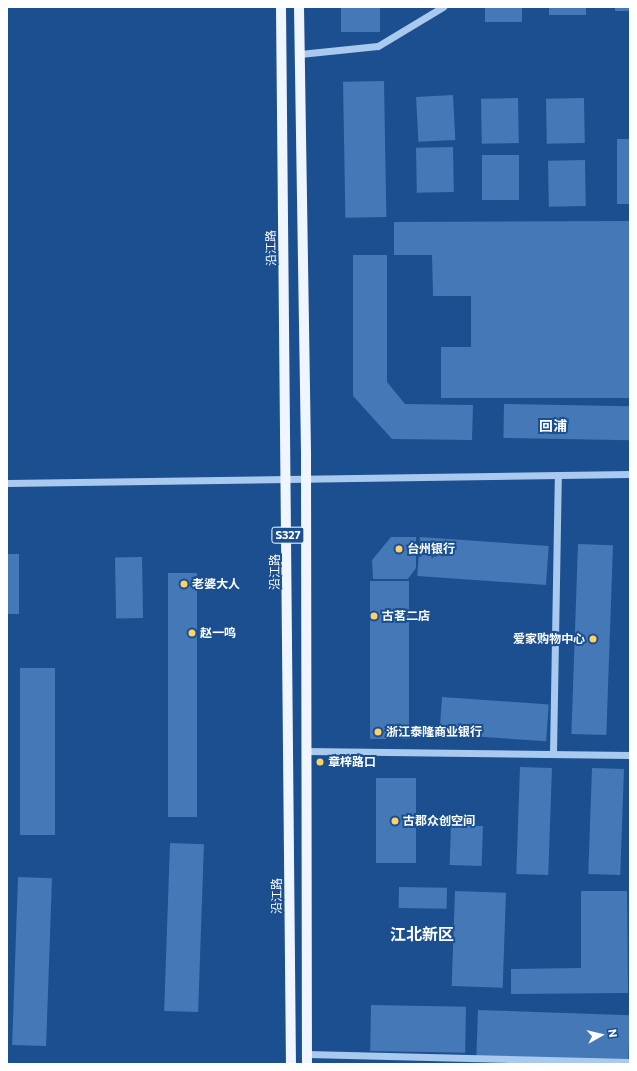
<!DOCTYPE html>
<html>
<head>
<meta charset="utf-8">
<style>
	body { margin:0 }
	#map { position:relative; width:637px; height:1071px; overflow:hidden; background:#1b4f8f; font-family:Commissioner,"Noto Sans SC",sans-serif }
	div>[style] { position:absolute }
	.building>* { inset:0; background:#4478b7; transform-origin:0 0 }
	.minor>* { height:7px; margin:-3.5px; padding:0 3.5px; transform-origin:3.5px; border-radius:3.5px; background:#a9c9ee }
	.major>* { height:10px; margin:-5px; padding:0 5px; transform-origin:5px; border-radius:5px; background:#f0f6ff }
	.dots>* { width:11px; height:11px; translate:-50% -50%; box-sizing:border-box; border:2px solid #1b4f8f; border-radius:50% }
	span { translate:-50% -50%; white-space:nowrap; text-align:center; line-height:1.15; -webkit-text-stroke:4px #1b4f8f; paint-order:stroke }
	.shield-label span { padding:1px 3px; background:#1b4f8f; border:1px solid; border-radius:3px; -webkit-text-stroke-width:0 }
	.shield-label { font-size:11px; color:#fff; font-weight:700 }
	.street-label { font-size:12px; color:#fff }
	.poi-label { font-size:12px; color:#fff; font-weight:700 }
	.left { translate:0 -50%; text-align:left }
	.right { translate:-100% -50%; text-align:right }
	.quarter-label { font-size:14px; color:#fff; font-weight:700 }
	.district-label { font-size:16px; color:#fff; font-weight:700 }
	.frame { position:absolute; inset:0; border:8px solid #fff; pointer-events:none }
	.north { position:absolute; left:581px; top:1015px; width:40px; height:40px; -webkit-text-stroke:3px #1b4f8f; paint-order:stroke; rotate:82deg; font-size:11px; font-weight:700; line-height:16px; text-align:center; color:#fff }
	.north::after { content:''; display:block; margin:auto; width:14px; height:18px; background:#fff; clip-path:polygon(50% 0,100% 100%,50% 72%,0 100%) }
</style>
</head>
<body>
<div id="map">
	<div class="building">
		<div style="left:341px;top:7px;width:39px;height:25px"></div>
		<div style="left:485px;top:7px;width:37px;height:15px"></div>
		<div style="left:549px;top:7px;width:37px;height:8px"></div>
		<div style="left:615px;top:7px;width:15px;height:4px"></div>
		<div style="left:384px;top:81px;width:136px;height:41px;rotate:89deg"></div>
		<div style="left:453px;top:95px;width:45px;height:37px;rotate:87deg"></div>
		<div style="left:518px;top:98px;width:45px;height:37px;rotate:89deg"></div>
		<div style="left:584px;top:98px;width:45px;height:38px;rotate:89deg"></div>
		<div style="left:617px;top:139px;width:13px;height:65px"></div>
		<div style="left:453px;top:147px;width:45px;height:37px;rotate:89deg"></div>
		<div style="left:482px;top:155px;width:37px;height:45px"></div>
		<div style="left:585px;top:160px;width:46px;height:37px;rotate:89deg"></div>
		<div style="clip-path:polygon(630px 221px,630px 398px,441px 398px,441px 347px,471px 347px,471px 296px,433px 296px,432px 255px,394px 255px,394px 222px)"></div>
		<div style="clip-path:polygon(353px 255px,387px 255px,387px 382px,405px 404px,473px 405px,472px 440px,392px 439px,353px 396px)"></div>
		<div style="left:504px;top:404px;width:126px;height:34px;rotate:1deg"></div>
		<div style="clip-path:polygon(391px 537px,416px 537px,416px 568px,408px 579px,373px 579px,372px 560px)"></div>
		<div style="left:420px;top:537px;width:129px;height:39px;rotate:4deg"></div>
		<div style="left:578px;top:544px;width:35px;height:190px;rotate:2deg"></div>
		<div style="left:7px;top:554px;width:12px;height:60px"></div>
		<div style="left:142px;top:557px;width:61px;height:27px;rotate:89deg"></div>
		<div style="left:168px;top:573px;width:29px;height:244px"></div>
		<div style="left:370px;top:581px;width:39px;height:158px"></div>
		<div style="left:20px;top:668px;width:35px;height:167px"></div>
		<div style="left:442px;top:697px;width:107px;height:37px;rotate:4deg"></div>
		<div style="left:520px;top:767px;width:32px;height:107px;rotate:2deg"></div>
		<div style="left:592px;top:768px;width:32px;height:106px;rotate:2deg"></div>
		<div style="left:376px;top:778px;width:40px;height:85px"></div>
		<div style="left:451px;top:825px;width:32px;height:40px;rotate:2deg"></div>
		<div style="left:170px;top:843px;width:34px;height:168px;rotate:2deg"></div>
		<div style="left:18px;top:877px;width:34px;height:168px;rotate:2deg"></div>
		<div style="left:399px;top:887px;width:48px;height:21px;rotate:1deg"></div>
		<div style="left:455px;top:891px;width:51px;height:95px;rotate:2deg"></div>
		<div style="clip-path:polygon(581px 891px,627px 891px,628px 993px,511px 994px,511px 969px,581px 968px)"></div>
		<div style="left:371px;top:1005px;width:95px;height:46px;rotate:1deg"></div>
		<div style="left:478px;top:1010px;width:152px;height:46px;rotate:2deg"></div>
	</div>
	<div class="minor">
		<div style="left:300px;top:54px;width:78px;rotate:-5.9deg"></div>
		<div style="left:378px;top:46px;width:76px;rotate:-31deg"></div>
		<div style="left:7px;top:483px;width:623px;rotate:-0.83deg"></div>
		<div style="left:306px;top:751px;width:324px;rotate:0.7deg"></div>
		<div style="left:553px;top:754px;width:279px;rotate:-89deg"></div>
		<div style="left:307px;top:1054px;width:323px;rotate:1.4deg"></div>
	</div>
	<div class="major">
		<div style="left:281px;top:7px;width:1057px;rotate:89.46deg"></div>
		<div style="left:299px;top:7px;width:450px;rotate:89.1deg"></div>
		<div style="left:306px;top:457px;width:607px;rotate:89.91deg"></div>
	</div>
	<div class="dots">
		<div style="left:399px;top:549px;background:#ffd166"></div>
		<div style="left:184px;top:584px;background:#ffd166"></div>
		<div style="left:374px;top:616px;background:#ffd166"></div>
		<div style="left:192px;top:633px;background:#ffd166"></div>
		<div style="left:593px;top:639px;background:#ffd166"></div>
		<div style="left:378px;top:732px;background:#ffd166"></div>
		<div style="left:320px;top:762px;background:#ffd166"></div>
		<div style="left:395px;top:821px;background:#ffd166"></div>
	</div>
	<div class="shield-label">
		<span style="left:288px;top:535px">S327</span>
	</div>
	<div class="street-label">
		<span style="left:271px;top:248px;rotate:-91deg">沿江路</span>
		<span style="left:275px;top:572px;rotate:-90deg">沿江路</span>
		<span style="left:277px;top:896px;rotate:-90deg">沿江路</span>
	</div>
	<div class="poi-label">
		<span class="left" style="left:407px;top:549px">台州银行</span>
		<span class="left" style="left:192px;top:584px">老婆大人</span>
		<span class="left" style="left:382px;top:616px">古茗二店</span>
		<span class="left" style="left:200px;top:633px">赵一鸣</span>
		<span class="right" style="left:585px;top:639px">爱家购物中心</span>
		<span class="left" style="left:386px;top:732px">浙江泰隆商业银行</span>
		<span class="left" style="left:328px;top:762px">章梓路口</span>
		<span class="left" style="left:403px;top:821px">古郡众创空间</span>
	</div>
	<div class="quarter-label">
		<span style="left:553px;top:426px">回浦</span>
	</div>
	<div class="district-label">
		<span style="left:422px;top:934px">江北新区</span>
	</div>
	<div class="frame"></div>
	<div class="north">N</div>
</div>
</body>
</html>
